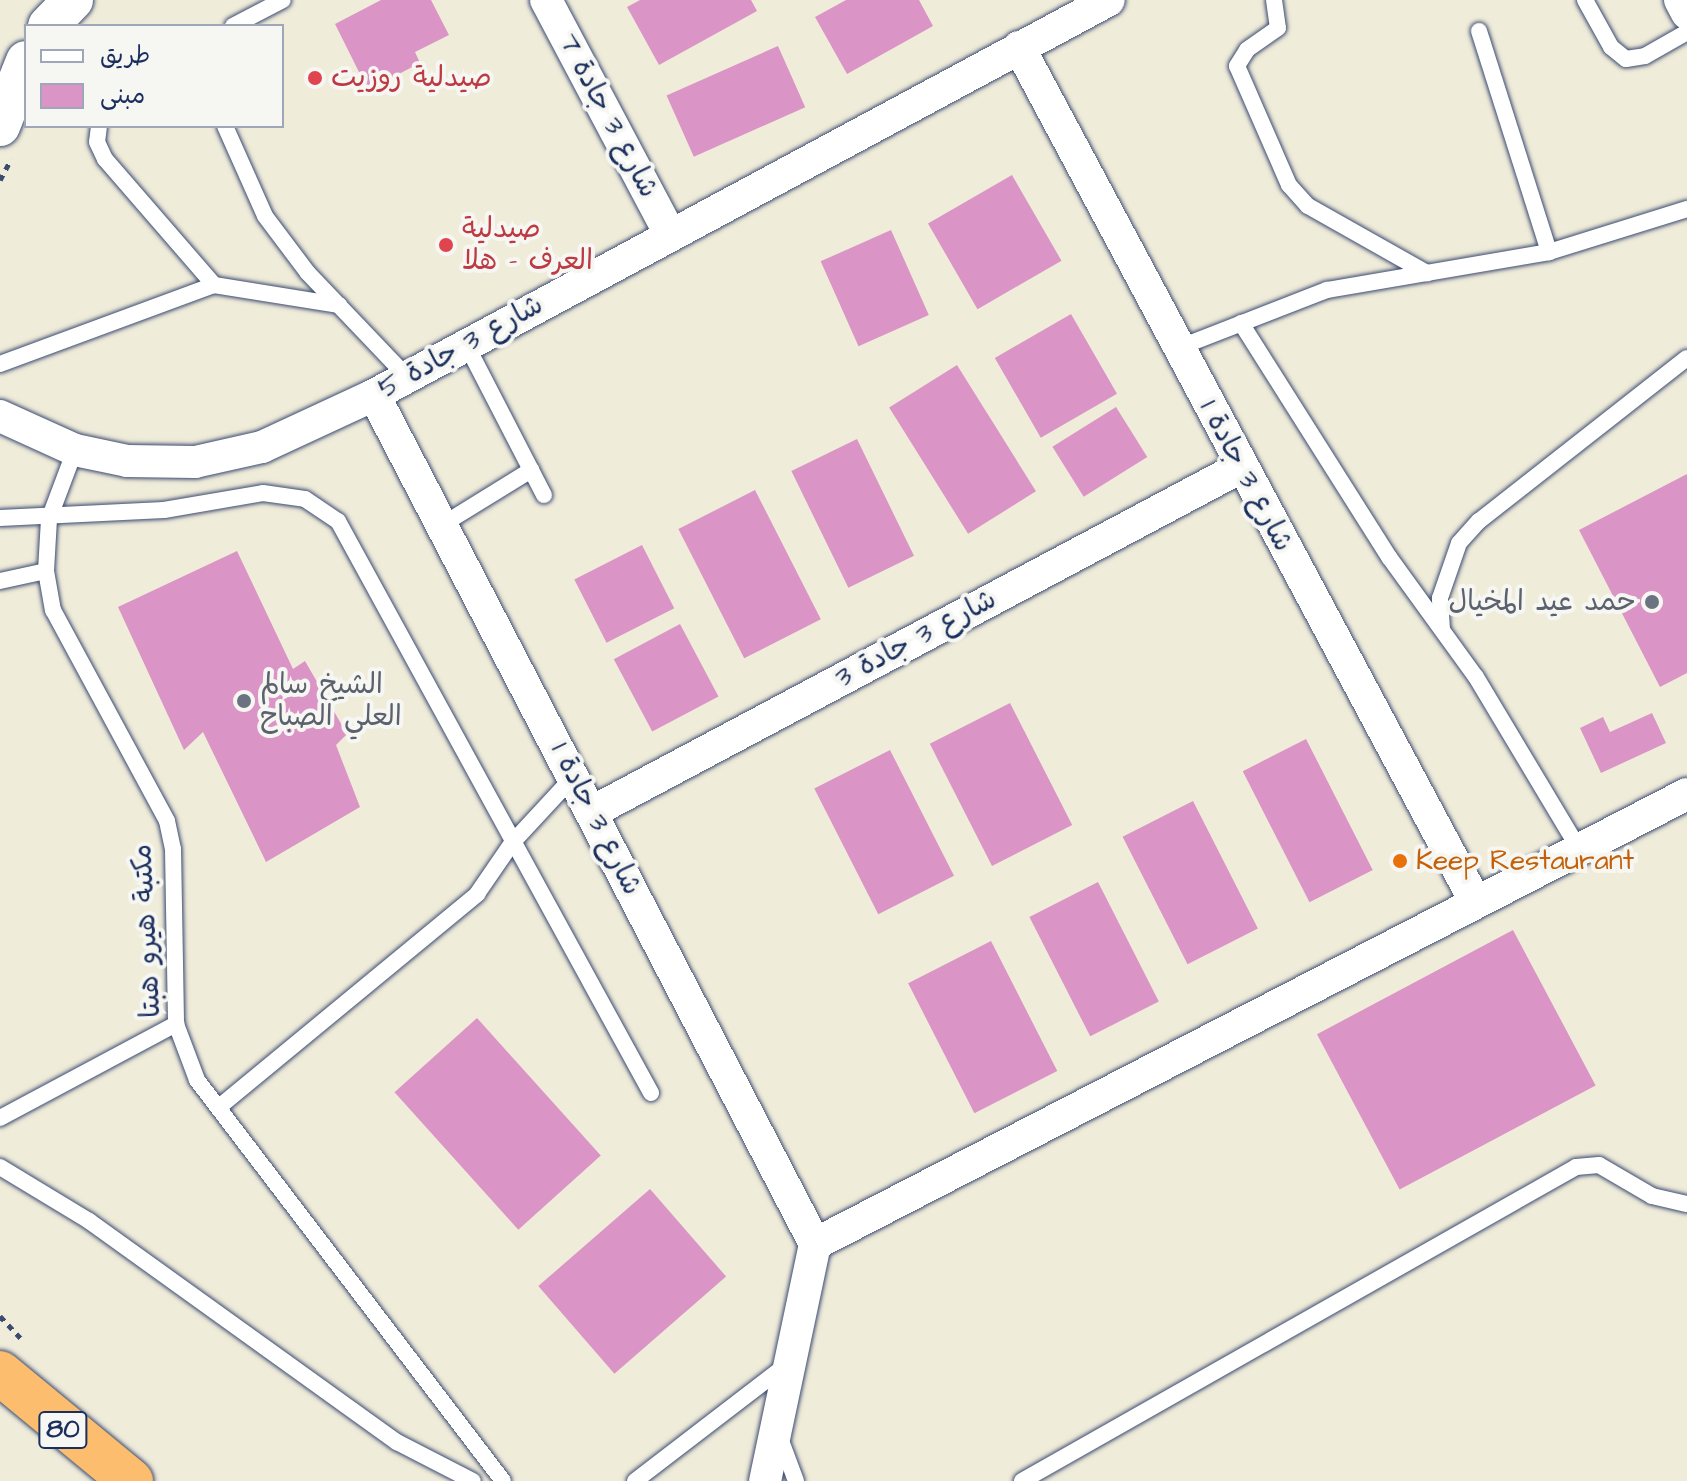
<!DOCTYPE html>
<html>
<head>
<meta charset="utf-8">
<style>
	body { margin:0 }
	#map { position:relative; width:1687px; height:1481px; overflow:hidden; background:#f0ecda; font-family:"Architects Daughter","Playpen Sans Arabic",sans-serif }
	div>[style] { position:absolute }
	.building>* { inset:0; background:#da95c6; transform-origin:0 0 }
	.path>* { height:5px; margin-top:-2.5px; transform-origin:0; background:repeating-linear-gradient(90deg,#3b4b71 0 6px,transparent 0 12px) }
	.roads { filter:drop-shadow(0 0 2px #3b4b71) drop-shadow(0 0 2px #3b4b71) }
	.service>* { height:16px; margin:-8px; padding:0 8px; transform-origin:8px; border-radius:8px; background:#fff }
	.minor>* { height:32px; margin:-16px; padding:0 16px; transform-origin:16px; border-radius:16px; background:#fff }
	.tertiary>* { height:40px; margin:-20px; padding:0 20px; transform-origin:20px; border-radius:20px; background:#fff }
	.trunk>* { height:44px; margin:-22px; padding:0 22px; transform-origin:22px; border-radius:22px; background:#fcbd6f }
	.dots>* { width:22px; height:22px; translate:-50% -50%; box-sizing:border-box; border:4px solid #f6f6f2; border-radius:50% }
	span { translate:-50% -50%; white-space:nowrap; text-align:center; line-height:1.15; -webkit-text-stroke:8px #f6f6f2; paint-order:stroke }
	.shield-label span { padding:2px 6px; background:#f6f6f2; border:2px solid; border-radius:6px; -webkit-text-stroke-width:0 }
	.shield-label { font-size:26px; color:#1b2f5e; font-weight:700 }
	.health-label { font-size:28px; color:#be3a42 }
	.left { translate:0 -50%; text-align:left }
	.street-label { font-size:28px; color:#1b2f5e }
	.worship-label { font-size:28px; color:#5b616d }
	.right { translate:-100% -50%; text-align:right }
	.food-label { font-size:28px; color:#c56008 }
	.legend { position:absolute; left:24px; top:24px; width:260px; height:104px; box-sizing:border-box; background:#f6f6f2; border:2px solid #9ea6b7; margin:0; padding:10px 14px; list-style:none; font-size:24px; color:#1b2f5e }
	.legend li { display:flex; align-items:center; gap:16px; height:40px }
	.legend b { width:40px; border:2px solid #9ea6b7 }
</style>
</head>
<body>
<div id="map">
	<div class="building">
		<div style="clip-path:polygon(381px 0,431px 0,449px 35px,415px 52px,420px 63px,368px 90px,335px 24px)"></div>
		<div style="clip-path:polygon(640px 0,751px 0,757px 11px,659px 65px,627px 7px)"></div>
		<div style="clip-path:polygon(846px 0,919px 0,933px 26px,847px 74px,815px 17px)"></div>
		<div style="left:778px;top:46px;width:67px;height:122px;rotate:66deg"></div>
		<div style="left:1012px;top:175px;width:99px;height:97px;rotate:60deg"></div>
		<div style="left:891px;top:230px;width:93px;height:77px;rotate:66deg"></div>
		<div style="left:1071px;top:314px;width:92px;height:88px;rotate:60deg"></div>
		<div style="left:957px;top:365px;width:149px;height:80px;rotate:58deg"></div>
		<div style="left:1116px;top:407px;width:59px;height:75px;rotate:58deg"></div>
		<div style="left:857px;top:439px;width:130px;height:73px;rotate:64deg"></div>
		<div style="clip-path:polygon(1687px 474px,1687px 673px,1660px 687px,1579px 530px)"></div>
		<div style="left:755px;top:490px;width:145px;height:86px;rotate:63deg"></div>
		<div style="left:642px;top:545px;width:71px;height:76px;rotate:63deg"></div>
		<div style="clip-path:polygon(237px 551px,293px 669px,305px 661px,347px 734px,336px 745px,360px 807px,266px 862px,203px 732px,184px 750px,118px 607px)"></div>
		<div style="left:680px;top:624px;width:82px;height:75px;rotate:62deg"></div>
		<div style="left:1010px;top:703px;width:137px;height:90px;rotate:63deg"></div>
		<div style="clip-path:polygon(1652px 713px,1666px 743px,1601px 773px,1580px 728px,1603px 717px,1610px 732px)"></div>
		<div style="left:1306px;top:739px;width:147px;height:71px;rotate:63deg"></div>
		<div style="left:890px;top:750px;width:141px;height:85px;rotate:63deg"></div>
		<div style="left:1193px;top:801px;width:143px;height:79px;rotate:63deg"></div>
		<div style="left:1098px;top:882px;width:134px;height:77px;rotate:63deg"></div>
		<div style="left:1513px;top:930px;width:176px;height:222px;rotate:62deg"></div>
		<div style="left:991px;top:941px;width:146px;height:93px;rotate:63deg"></div>
		<div style="left:477px;top:1018px;width:185px;height:111px;rotate:48deg"></div>
		<div style="left:650px;top:1189px;width:116px;height:148px;rotate:49deg"></div>
	</div>
	<div class="path">
		<div style="left:0;top:180px;width:24px;rotate:-62deg"></div>
		<div style="left:0;top:1316px;width:33px;rotate:47deg"></div>
	</div>
	<div class="roads">
		<div class="service">
			<div style="left:1274px;top:0;width:28px;rotate:82deg"></div>
			<div style="left:1278px;top:28px;width:38px;rotate:145deg"></div>
			<div style="left:1247px;top:50px;width:19px;rotate:122deg"></div>
			<div style="left:1237px;top:66px;width:130px;rotate:66.4deg"></div>
			<div style="left:1289px;top:185px;width:28px;rotate:48deg"></div>
			<div style="left:1308px;top:206px;width:137px;rotate:29.4deg"></div>
			<div style="left:1585px;top:0;width:54px;rotate:61deg"></div>
			<div style="left:1611px;top:47px;width:19px;rotate:39deg"></div>
			<div style="left:1626px;top:59px;width:19px;rotate:-9deg"></div>
			<div style="left:1645px;top:56px;width:48px;rotate:-29.7deg"></div>
			<div style="left:233px;top:26px;width:56px;rotate:-27.5deg"></div>
			<div style="left:1479px;top:31px;width:232px;rotate:72.4deg"></div>
			<div style="left:99px;top:126px;width:16px;rotate:97deg"></div>
			<div style="left:97px;top:142px;width:19px;rotate:65deg"></div>
			<div style="left:105px;top:159px;width:167px;rotate:49.1deg"></div>
			<div style="left:225px;top:126px;width:98px;rotate:66deg"></div>
			<div style="left:265px;top:216px;width:71px;rotate:53deg"></div>
			<div style="left:308px;top:273px;width:144px;rotate:46.4deg"></div>
			<div style="left:1241px;top:323px;width:277px;rotate:57.7deg"></div>
			<div style="left:1389px;top:557px;width:148px;rotate:54.1deg"></div>
			<div style="left:1476px;top:677px;width:200px;rotate:59.1deg"></div>
			<div style="left:466px;top:344px;width:170px;rotate:62.7deg"></div>
			<div style="left:1178px;top:348px;width:160px;rotate:-21.3deg"></div>
			<div style="left:1327px;top:290px;width:225px;rotate:-9.7deg"></div>
			<div style="left:1549px;top:252px;width:145px;rotate:-17.3deg"></div>
			<div style="left:0;top:364px;width:228px;rotate:-20.3deg"></div>
			<div style="left:214px;top:285px;width:127px;rotate:9.1deg"></div>
			<div style="left:75px;top:450px;width:74px;rotate:110.6deg"></div>
			<div style="left:49px;top:519px;width:52px;rotate:93.3deg"></div>
			<div style="left:46px;top:571px;width:40px;rotate:80deg"></div>
			<div style="left:53px;top:610px;width:240px;rotate:61.6deg"></div>
			<div style="left:167px;top:821px;width:29px;rotate:78deg"></div>
			<div style="left:173px;top:849px;width:175px;rotate:89deg"></div>
			<div style="left:176px;top:1024px;width:60px;rotate:69.4deg"></div>
			<div style="left:197px;top:1080px;width:504px;rotate:52.65deg"></div>
			<div style="left:0;top:518px;width:164px;rotate:-2.8deg"></div>
			<div style="left:164px;top:510px;width:100px;rotate:-9.7deg"></div>
			<div style="left:263px;top:493px;width:42px;rotate:8.1deg"></div>
			<div style="left:305px;top:499px;width:40px;rotate:34deg"></div>
			<div style="left:338px;top:521px;width:652px;rotate:61.31deg"></div>
			<div style="left:442px;top:525px;width:105px;rotate:-31.7deg"></div>
			<div style="left:0;top:581px;width:47px;rotate:-12.3deg"></div>
			<div style="left:1442px;top:629px;width:31px;rotate:-94deg"></div>
			<div style="left:1440px;top:598px;width:58px;rotate:-70.9deg"></div>
			<div style="left:1459px;top:543px;width:30px;rotate:-48deg"></div>
			<div style="left:1479px;top:521px;width:264px;rotate:-38.1deg"></div>
			<div style="left:219px;top:1107px;width:335px;rotate:-39.5deg"></div>
			<div style="left:477px;top:894px;width:62px;rotate:-55.5deg"></div>
			<div style="left:512px;top:843px;width:91px;rotate:-47.2deg"></div>
			<div style="left:0;top:1118px;width:200px;rotate:-28.1deg"></div>
			<div style="left:0;top:1167px;width:104px;rotate:31.2deg"></div>
			<div style="left:89px;top:1221px;width:379px;rotate:35.7deg"></div>
			<div style="left:397px;top:1442px;width:85px;rotate:27.2deg"></div>
			<div style="left:780px;top:1438px;width:46px;rotate:69.6deg"></div>
			<div style="left:635px;top:1481px;width:190px;rotate:-37.5deg"></div>
			<div style="left:1022px;top:1481px;width:637px;rotate:-29.54deg"></div>
			<div style="left:1576px;top:1167px;width:23px;rotate:-5deg"></div>
			<div style="left:1599px;top:1165px;width:61px;rotate:30.3deg"></div>
			<div style="left:1652px;top:1196px;width:36px;rotate:13deg"></div>
		</div>
		<div class="minor">
			<div style="left:546px;top:0;width:263px;rotate:62.1deg"></div>
			<div style="left:1680px;top:0;width:15px;rotate:62deg"></div>
			<div style="left:1019px;top:47px;width:970px;rotate:61.9deg"></div>
			<div style="left:374px;top:395px;width:957px;rotate:62.55deg"></div>
			<div style="left:815px;top:1244px;width:242px;rotate:101.9deg"></div>
			<div style="left:0;top:416px;width:82px;rotate:24.4deg"></div>
			<div style="left:75px;top:450px;width:53px;rotate:11.9deg"></div>
			<div style="left:127px;top:461px;width:68px;rotate:0.8deg"></div>
			<div style="left:195px;top:462px;width:69px;rotate:-12.6deg"></div>
			<div style="left:262px;top:447px;width:123px;rotate:-24.9deg"></div>
			<div style="left:374px;top:395px;width:834px;rotate:-28.25deg"></div>
			<div style="left:592px;top:812px;width:735px;rotate:-27.99deg"></div>
			<div style="left:815px;top:1244px;width:981px;rotate:-27.3deg"></div>
		</div>
		<div class="tertiary">
			<div style="left:48px;top:26px;width:36px;rotate:-46deg"></div>
			<div style="left:0;top:126px;width:70px;rotate:-68.2deg"></div>
		</div>
		<div class="trunk">
			<div style="left:0;top:1373px;width:170px;rotate:39.5deg"></div>
		</div>
	</div>
	<div class="dots">
		<div style="left:315px;top:78px;background:#e0444e"></div>
		<div style="left:446px;top:245px;background:#e0444e"></div>
		<div style="left:1652px;top:602px;background:#6b7280"></div>
		<div style="left:244px;top:701px;background:#6b7280"></div>
		<div style="left:1400px;top:861px;background:#e8710a"></div>
	</div>
	<div class="shield-label">
		<span style="left:63px;top:1430px">80</span>
	</div>
	<div class="health-label">
		<span class="left" style="left:331px;top:78px">صيدلية روزيت</span>
		<span class="left" style="left:462px;top:245px">صيدلية<br>العرف - هلا</span>
	</div>
	<div class="street-label">
		<span style="left:608px;top:116px;rotate:62deg">شارع 3 جادة 7</span>
		<span style="left:461px;top:347px;rotate:-29deg">شارع 3 جادة 5</span>
		<span style="left:1246px;top:476px;rotate:62deg">شارع 3 جادة 1</span>
		<span style="left:916px;top:639px;rotate:-28deg">شارع 3 جادة 3</span>
		<span style="left:596px;top:819px;rotate:63deg">شارع 3 جادة 1</span>
		<span style="left:147px;top:931px;rotate:-93deg">مكتبة هيرو هبتا</span>
	</div>
	<div class="worship-label">
		<span class="right" style="left:1636px;top:602px">حمد عيد المخيال</span>
		<span class="left" style="left:260px;top:701px">الشيخ سالم<br>العلي الصباح</span>
	</div>
	<div class="food-label">
		<span class="left" style="left:1416px;top:861px">Keep Restaurant</span>
	</div>
	<ul class="legend">
	<li><b style="height:10px;background:#fff"></b>طريق</li>
	<li><b style="height:22px;background:#da95c6"></b>مبنى</li>
	</ul>
</div>
</body>
</html>
